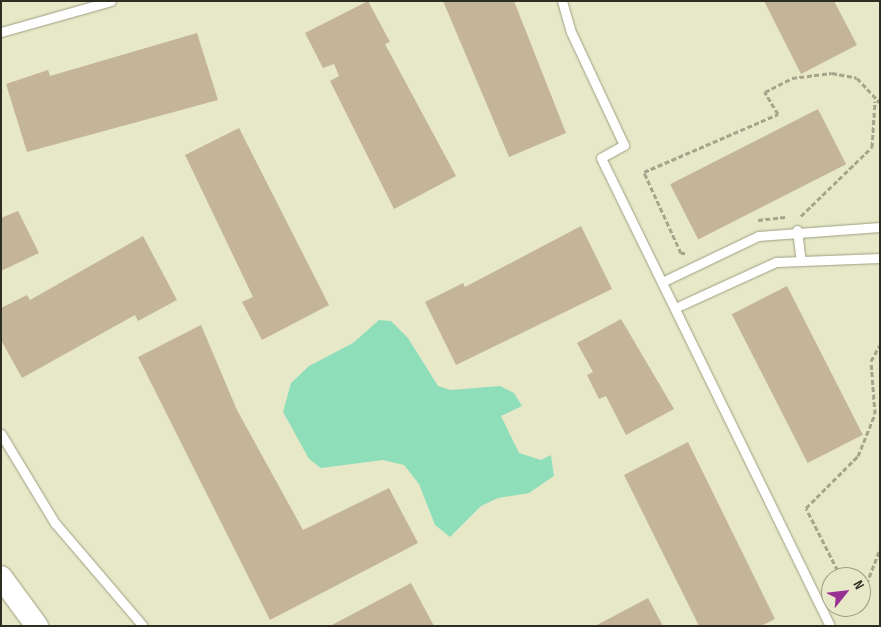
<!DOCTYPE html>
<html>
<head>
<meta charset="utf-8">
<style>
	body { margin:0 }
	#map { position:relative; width:881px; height:627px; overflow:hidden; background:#e7e8c8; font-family:"Sofia Sans Condensed",sans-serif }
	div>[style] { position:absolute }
	.water>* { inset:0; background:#8fdeba }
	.building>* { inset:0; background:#c5b598; transform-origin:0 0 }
	.path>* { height:3px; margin-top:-1.5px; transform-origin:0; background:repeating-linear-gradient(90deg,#a4a58c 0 5px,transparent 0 7.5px) }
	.roads { filter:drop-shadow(0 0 1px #9e9f80) drop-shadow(0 0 1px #9e9f80) }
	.service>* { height:9px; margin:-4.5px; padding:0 4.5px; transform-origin:4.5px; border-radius:4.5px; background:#fff }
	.tertiary>* { height:22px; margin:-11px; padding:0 11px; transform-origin:11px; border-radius:11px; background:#fff }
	span { translate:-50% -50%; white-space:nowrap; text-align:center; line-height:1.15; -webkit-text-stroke:4px #e7e8c8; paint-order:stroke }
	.frame { position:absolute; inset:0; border:2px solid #2d2d21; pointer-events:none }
	.north { position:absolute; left:821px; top:567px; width:50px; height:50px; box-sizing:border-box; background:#e7e8c8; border:1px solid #9d9d85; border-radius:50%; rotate:61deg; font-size:14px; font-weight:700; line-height:20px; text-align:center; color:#2d2d21 }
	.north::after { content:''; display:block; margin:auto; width:18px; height:22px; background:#993093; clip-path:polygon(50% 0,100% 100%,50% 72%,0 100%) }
</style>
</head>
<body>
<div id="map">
	<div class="water">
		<div style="clip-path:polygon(379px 320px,391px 321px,408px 338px,438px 386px,451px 390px,500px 386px,514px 393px,522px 406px,501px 416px,519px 453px,541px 460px,551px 455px,554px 476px,529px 493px,498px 498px,481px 506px,450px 537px,435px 525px,419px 484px,404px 465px,383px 460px,321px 468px,309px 459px,283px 412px,291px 383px,309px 366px,353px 343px)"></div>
	</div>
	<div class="building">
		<div style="clip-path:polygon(368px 1px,390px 42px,385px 44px,456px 176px,394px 209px,330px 81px,339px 76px,334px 64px,323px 68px,305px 33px)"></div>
		<div style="clip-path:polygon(443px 1px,514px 1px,566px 133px,509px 157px)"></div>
		<div style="clip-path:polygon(764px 1px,834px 1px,857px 45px,801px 74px)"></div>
		<div style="clip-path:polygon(197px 33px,218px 100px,27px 152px,6px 84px,48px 70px,50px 76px)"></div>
		<div style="left:818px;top:109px;width:62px;height:166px;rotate:63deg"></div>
		<div style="clip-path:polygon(239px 128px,329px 305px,262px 340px,242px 302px,253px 297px,185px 155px)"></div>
		<div style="clip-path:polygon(18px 211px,39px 253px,1px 271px,1px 218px)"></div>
		<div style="clip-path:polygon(581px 226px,612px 289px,456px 365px,425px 302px,463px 283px,465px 287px)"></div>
		<div style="clip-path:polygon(143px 236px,177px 300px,138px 321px,135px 315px,22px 378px,1px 340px,1px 308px,27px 295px,30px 300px)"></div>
		<div style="left:787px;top:286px;width:167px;height:62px;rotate:63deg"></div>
		<div style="clip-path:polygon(621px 319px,674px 409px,626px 435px,606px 396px,599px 399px,587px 375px,593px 372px,577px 343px)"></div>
		<div style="clip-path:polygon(201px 325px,237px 410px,303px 530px,389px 488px,418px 543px,270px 620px,138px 357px)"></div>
		<div style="clip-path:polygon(688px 442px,775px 619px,761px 626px,699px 626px,624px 475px)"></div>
		<div style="clip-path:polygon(411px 583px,434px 626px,330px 626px)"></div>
		<div style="clip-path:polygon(648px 598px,663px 626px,595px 626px)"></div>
	</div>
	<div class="path">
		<div style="left:801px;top:216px;width:99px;rotate:-44.2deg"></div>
		<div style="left:872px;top:147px;width:46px;rotate:-86.3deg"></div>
		<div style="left:758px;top:220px;width:30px;rotate:-6deg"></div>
		<div style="left:685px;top:253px;width:4px;rotate:180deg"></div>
		<div style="left:681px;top:253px;width:89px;rotate:-114.6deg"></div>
		<div style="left:644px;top:172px;width:146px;rotate:-23.4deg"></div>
		<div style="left:778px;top:114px;width:26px;rotate:-121deg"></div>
		<div style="left:765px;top:92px;width:30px;rotate:-27deg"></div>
		<div style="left:792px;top:78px;width:40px;rotate:-7.1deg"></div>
		<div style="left:832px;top:73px;width:25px;rotate:11deg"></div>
		<div style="left:857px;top:78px;width:34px;rotate:47deg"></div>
		<div style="left:841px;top:577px;width:77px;rotate:-116.9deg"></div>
		<div style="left:806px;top:508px;width:74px;rotate:-45deg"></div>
		<div style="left:858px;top:456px;width:45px;rotate:-68deg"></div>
		<div style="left:875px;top:414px;width:53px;rotate:-94.3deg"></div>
		<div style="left:871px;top:361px;width:18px;rotate:-61deg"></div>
		<div style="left:861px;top:598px;width:53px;rotate:-68.8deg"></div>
		<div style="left:856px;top:607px;width:2px"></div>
	</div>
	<div class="roads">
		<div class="service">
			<div style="left:562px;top:1px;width:32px;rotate:74deg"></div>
			<div style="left:571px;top:32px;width:125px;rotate:64.9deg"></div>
			<div style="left:624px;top:145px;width:26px;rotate:151deg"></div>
			<div style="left:601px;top:158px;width:521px;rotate:63.93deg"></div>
			<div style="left:1px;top:32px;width:114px;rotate:-15.7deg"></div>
			<div style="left:797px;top:230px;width:31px;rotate:83deg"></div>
			<div style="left:662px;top:282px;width:106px;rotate:-25.6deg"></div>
			<div style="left:758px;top:236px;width:122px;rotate:-4.2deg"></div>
			<div style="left:675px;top:308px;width:111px;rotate:-24.5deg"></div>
			<div style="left:776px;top:262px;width:104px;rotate:-2.2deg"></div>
			<div style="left:1px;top:434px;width:104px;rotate:58.8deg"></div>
			<div style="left:55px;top:523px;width:135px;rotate:49.5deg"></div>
		</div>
		<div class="tertiary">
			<div style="left:1px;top:577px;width:61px;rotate:53.7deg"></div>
		</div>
	</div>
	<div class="frame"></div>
	<div class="north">N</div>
</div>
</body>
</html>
